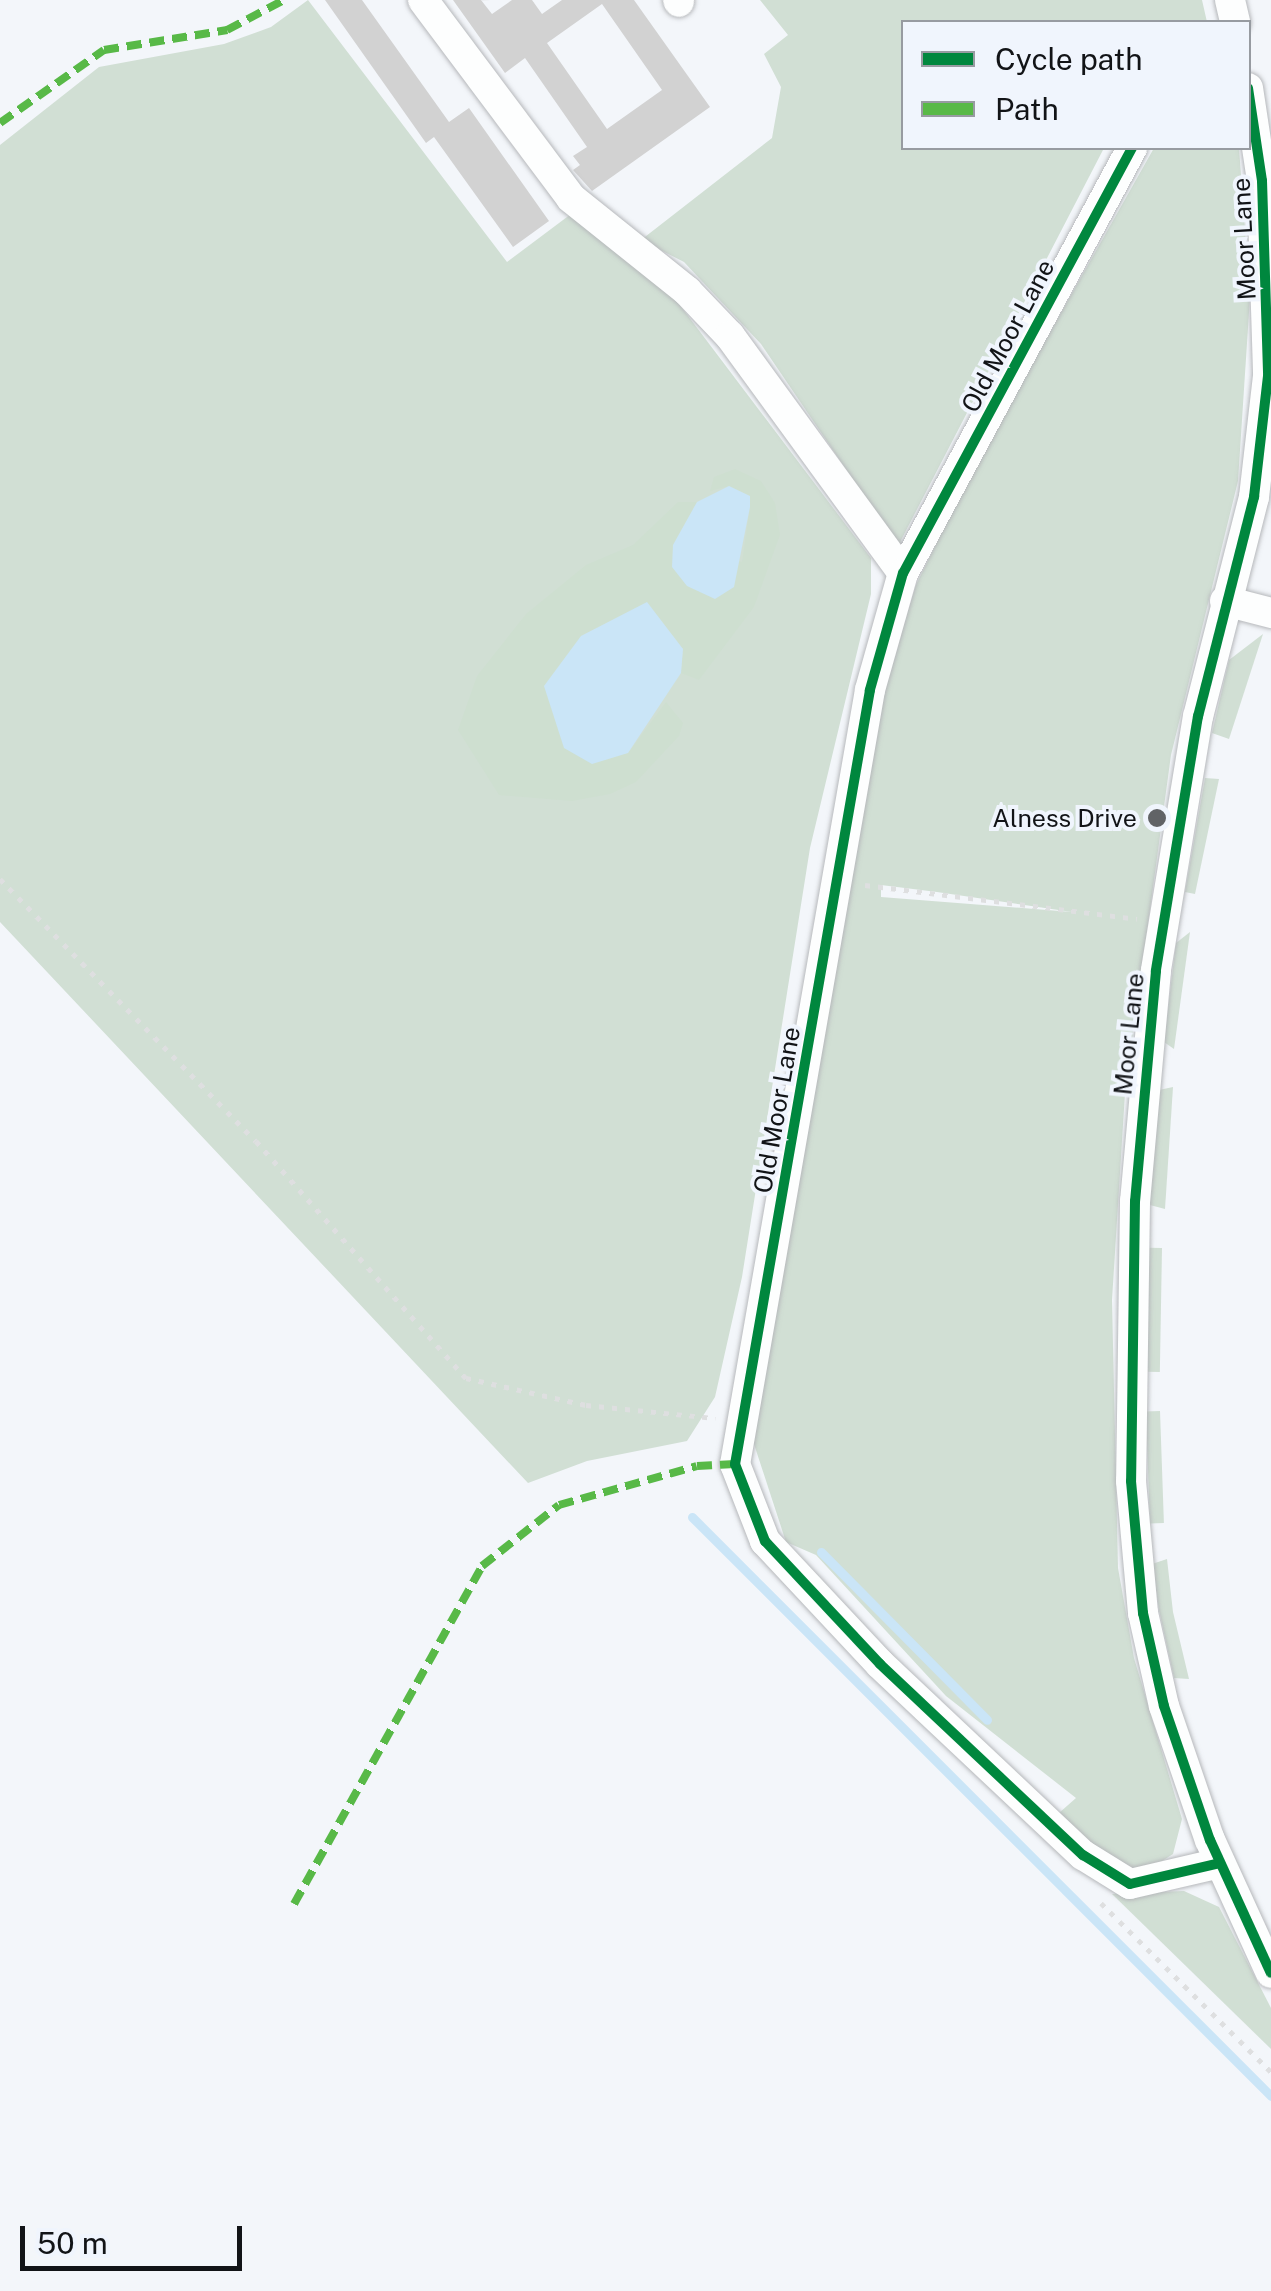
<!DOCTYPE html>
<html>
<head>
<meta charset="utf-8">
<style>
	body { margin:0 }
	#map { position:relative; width:1271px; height:2291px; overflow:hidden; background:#f3f6fa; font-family:"Public Sans",sans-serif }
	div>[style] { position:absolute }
	.green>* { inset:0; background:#d1dfd4; transform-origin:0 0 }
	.forest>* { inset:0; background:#cedfd0 }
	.water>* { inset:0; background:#cae5f7 }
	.stream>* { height:9px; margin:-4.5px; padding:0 4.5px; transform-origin:4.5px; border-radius:4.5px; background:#cae5f7 }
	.building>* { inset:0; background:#d2d2d2 }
	.path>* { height:5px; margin-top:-2.5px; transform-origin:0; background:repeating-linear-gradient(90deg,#dedfe0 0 5px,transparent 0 13px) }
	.roads { filter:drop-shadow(0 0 2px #b6b8bb) drop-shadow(0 0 2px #b6b8bb) }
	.minor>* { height:30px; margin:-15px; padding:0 15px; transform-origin:15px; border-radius:15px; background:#fdfefe }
	.quiet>* { height:8px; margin-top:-4px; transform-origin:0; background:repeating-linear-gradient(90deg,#58b947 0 15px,transparent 0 23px) }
	.cycleway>* { height:10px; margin:-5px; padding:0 5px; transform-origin:5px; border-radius:5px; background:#00873e }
	.dots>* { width:28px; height:28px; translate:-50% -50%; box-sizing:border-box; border:5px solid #f0f5fd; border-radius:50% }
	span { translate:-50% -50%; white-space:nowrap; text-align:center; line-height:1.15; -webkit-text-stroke:8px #f0f5fd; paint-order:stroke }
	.street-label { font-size:25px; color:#121417 }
	.poi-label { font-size:25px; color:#121417 }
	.right { translate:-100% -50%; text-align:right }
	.legend { position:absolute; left:901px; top:20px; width:350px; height:130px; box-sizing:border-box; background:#f0f5fd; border:2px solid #979ba1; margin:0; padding:12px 18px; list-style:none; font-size:30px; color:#121417 }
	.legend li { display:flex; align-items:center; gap:20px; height:50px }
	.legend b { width:50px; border:2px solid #979ba1 }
	.scale { position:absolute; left:20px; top:2226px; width:222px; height:45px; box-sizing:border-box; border:5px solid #121417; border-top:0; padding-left:12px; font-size:30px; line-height:35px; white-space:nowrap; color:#121417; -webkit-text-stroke:8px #f0f5fd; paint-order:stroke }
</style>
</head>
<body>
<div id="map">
	<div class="green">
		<div style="clip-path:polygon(308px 0,507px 262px,571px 214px,673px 296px,871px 558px,871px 594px,810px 848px,742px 1277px,715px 1397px,687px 1441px,587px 1461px,528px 1483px,0 922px,0 145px,99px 67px,224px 44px,271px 27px)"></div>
		<div style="clip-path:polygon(760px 0,1202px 0,1207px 22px,904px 22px,904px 148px,1104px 148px,898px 546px,761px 344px,684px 262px,641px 240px,772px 138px,781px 87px,764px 54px,788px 35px)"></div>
		<div style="clip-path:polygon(evenodd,1154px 148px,1239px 148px,1250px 297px,1238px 481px,1171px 755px,1125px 1093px,1112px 1300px,1118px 1568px,1134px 1658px,1182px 1819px,1173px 1854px,1148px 1870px,1116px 1867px,1059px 1813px,1076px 1798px,946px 1696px,816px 1555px,786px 1542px,753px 1441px,877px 710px,916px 585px,975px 465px,1154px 148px,881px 885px,937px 892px,1072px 912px,881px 897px,881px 885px)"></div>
		<div style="clip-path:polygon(1263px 634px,1229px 739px,1212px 733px,1229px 660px)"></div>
		<div style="clip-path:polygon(1205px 778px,1219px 779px,1195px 894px,1185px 892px)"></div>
		<div style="clip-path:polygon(1190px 932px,1174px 1049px,1164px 1042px,1176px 943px)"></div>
		<div style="clip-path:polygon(1173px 1087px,1165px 1209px,1150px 1205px,1159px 1090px)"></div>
		<div style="left:1162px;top:1248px;width:124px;height:14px;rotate:91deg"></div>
		<div style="left:1160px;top:1411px;width:112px;height:14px;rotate:88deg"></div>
		<div style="clip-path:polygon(1167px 1559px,1173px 1612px,1189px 1679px,1174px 1678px,1159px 1610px,1152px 1564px)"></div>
		<div style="clip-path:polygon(1184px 1891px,1219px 1907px,1271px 2008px,1271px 2049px,1112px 1894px)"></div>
	</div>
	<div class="forest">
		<div style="clip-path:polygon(735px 469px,761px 481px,775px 503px,780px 535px,754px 607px,699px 680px,681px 673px,683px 649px,647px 603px,581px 636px,628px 753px,666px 702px,683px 723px,679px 736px,636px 782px,610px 794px,572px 801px,499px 795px,458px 730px,477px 676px,526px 614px,586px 565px,633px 545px,678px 502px,697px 502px,673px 545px,742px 562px,750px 507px,729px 486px,710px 491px,714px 477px)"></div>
	</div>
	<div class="water">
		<div style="clip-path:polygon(729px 486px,750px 496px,750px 507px,734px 587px,715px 599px,687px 586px,672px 567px,673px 545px,697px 502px)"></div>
		<div style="clip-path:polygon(647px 602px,683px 649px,681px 673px,628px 753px,592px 764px,564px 748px,544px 686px,581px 636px)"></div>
	</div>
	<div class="stream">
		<div style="left:692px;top:1517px;width:819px;rotate:45deg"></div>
		<div style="left:821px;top:1552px;width:236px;rotate:45.3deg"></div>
	</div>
	<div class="building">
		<div style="clip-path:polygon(325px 0,362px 0,449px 122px,469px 108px,549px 221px,513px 247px,434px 137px,426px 143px)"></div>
		<div style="clip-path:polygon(evenodd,453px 0,481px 0,492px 14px,512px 0,532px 0,542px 14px,562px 0,634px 0,710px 107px,592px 191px,573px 170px,580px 165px,573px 156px,587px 147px,525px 58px,505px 73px,453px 0,602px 4px,662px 90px,607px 129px,547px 43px,602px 4px)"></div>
	</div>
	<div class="path">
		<div style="left:0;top:879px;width:366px;rotate:45.7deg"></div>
		<div style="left:256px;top:1141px;width:317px;rotate:48.5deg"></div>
		<div style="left:466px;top:1378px;width:123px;rotate:12.7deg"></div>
		<div style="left:586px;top:1405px;width:130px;rotate:5.8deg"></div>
		<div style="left:865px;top:885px;width:274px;rotate:7.1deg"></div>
		<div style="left:1101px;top:1903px;width:240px;rotate:44.8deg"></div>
	</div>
	<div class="roads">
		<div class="minor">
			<div style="left:423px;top:0;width:247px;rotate:53.2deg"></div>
			<div style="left:571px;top:198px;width:149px;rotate:38.7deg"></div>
			<div style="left:687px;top:291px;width:62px;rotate:46.3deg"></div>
			<div style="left:730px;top:336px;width:293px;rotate:53.9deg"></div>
			<div style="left:678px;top:0;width:2px;rotate:63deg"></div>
			<div style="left:1230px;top:0;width:23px;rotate:77deg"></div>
			<div style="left:1248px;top:88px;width:94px;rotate:81.4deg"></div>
			<div style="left:1262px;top:181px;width:195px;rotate:88.2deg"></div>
			<div style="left:1268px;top:376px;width:122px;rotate:96.6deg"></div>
			<div style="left:1254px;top:497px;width:226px;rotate:104.3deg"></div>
			<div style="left:1198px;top:716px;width:258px;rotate:99.4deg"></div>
			<div style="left:1156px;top:971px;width:231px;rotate:95.2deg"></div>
			<div style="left:1135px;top:1201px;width:280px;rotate:90.8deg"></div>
			<div style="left:1131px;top:1481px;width:133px;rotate:84.8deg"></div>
			<div style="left:1143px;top:1613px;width:95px;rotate:77.3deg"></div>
			<div style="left:1164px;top:1706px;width:142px;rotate:71.1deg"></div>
			<div style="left:1210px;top:1840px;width:146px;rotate:65.4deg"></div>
			<div style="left:1132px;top:148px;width:483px;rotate:118.3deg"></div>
			<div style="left:903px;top:573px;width:122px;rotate:105.8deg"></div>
			<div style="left:870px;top:690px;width:786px;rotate:99.89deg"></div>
			<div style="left:735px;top:1464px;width:83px;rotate:68.7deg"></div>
			<div style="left:765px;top:1541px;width:168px;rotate:46.9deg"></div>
			<div style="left:880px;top:1664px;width:279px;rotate:43.3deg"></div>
			<div style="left:1083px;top:1855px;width:55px;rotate:31.7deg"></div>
			<div style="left:1130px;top:1884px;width:92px;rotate:-13.1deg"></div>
			<div style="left:1225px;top:601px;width:48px;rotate:14.6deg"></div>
		</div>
	</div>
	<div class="quiet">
		<div style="left:0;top:123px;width:127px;rotate:-35.1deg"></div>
		<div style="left:104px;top:50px;width:125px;rotate:-9.2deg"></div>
		<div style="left:227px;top:30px;width:64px;rotate:-27.8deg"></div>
		<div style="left:294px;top:1904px;width:387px;rotate:-60.9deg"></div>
		<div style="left:482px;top:1566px;width:98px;rotate:-38.4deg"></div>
		<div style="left:559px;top:1505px;width:143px;rotate:-15.8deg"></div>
		<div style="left:697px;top:1466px;width:38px;rotate:-3deg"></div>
	</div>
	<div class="cycleway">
		<div style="left:1248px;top:88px;width:94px;rotate:81.4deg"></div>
		<div style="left:1262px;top:181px;width:195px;rotate:88.2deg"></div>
		<div style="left:1268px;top:376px;width:122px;rotate:96.6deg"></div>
		<div style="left:1254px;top:497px;width:226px;rotate:104.3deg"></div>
		<div style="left:1198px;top:716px;width:258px;rotate:99.4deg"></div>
		<div style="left:1156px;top:971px;width:231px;rotate:95.2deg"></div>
		<div style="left:1135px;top:1201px;width:280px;rotate:90.8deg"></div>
		<div style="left:1131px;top:1481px;width:133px;rotate:84.8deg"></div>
		<div style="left:1143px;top:1613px;width:95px;rotate:77.3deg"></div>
		<div style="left:1164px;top:1706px;width:142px;rotate:71.1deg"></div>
		<div style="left:1210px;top:1840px;width:146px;rotate:65.4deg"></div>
		<div style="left:1132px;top:148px;width:483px;rotate:118.3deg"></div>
		<div style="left:903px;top:573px;width:122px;rotate:105.8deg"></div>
		<div style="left:870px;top:690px;width:786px;rotate:99.89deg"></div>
		<div style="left:735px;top:1464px;width:83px;rotate:68.7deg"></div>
		<div style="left:765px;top:1541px;width:168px;rotate:46.9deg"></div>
		<div style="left:880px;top:1664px;width:279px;rotate:43.3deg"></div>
		<div style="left:1083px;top:1855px;width:55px;rotate:31.7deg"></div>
		<div style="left:1130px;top:1884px;width:92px;rotate:-13.1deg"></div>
	</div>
	<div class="dots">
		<div style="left:1157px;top:818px;background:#616366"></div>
	</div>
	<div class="street-label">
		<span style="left:1244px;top:239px;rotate:-93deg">Moor Lane</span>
		<span style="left:1008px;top:336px;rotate:-62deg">Old Moor Lane</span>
		<span style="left:1129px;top:1034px;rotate:-84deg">Moor Lane</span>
		<span style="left:777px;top:1110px;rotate:-80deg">Old Moor Lane</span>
	</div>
	<div class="poi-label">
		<span class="right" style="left:1137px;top:818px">Alness Drive</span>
	</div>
	<ul class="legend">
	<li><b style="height:12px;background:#00873e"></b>Cycle path</li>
	<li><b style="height:12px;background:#58b947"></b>Path</li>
	</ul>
	<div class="scale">50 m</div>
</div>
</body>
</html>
